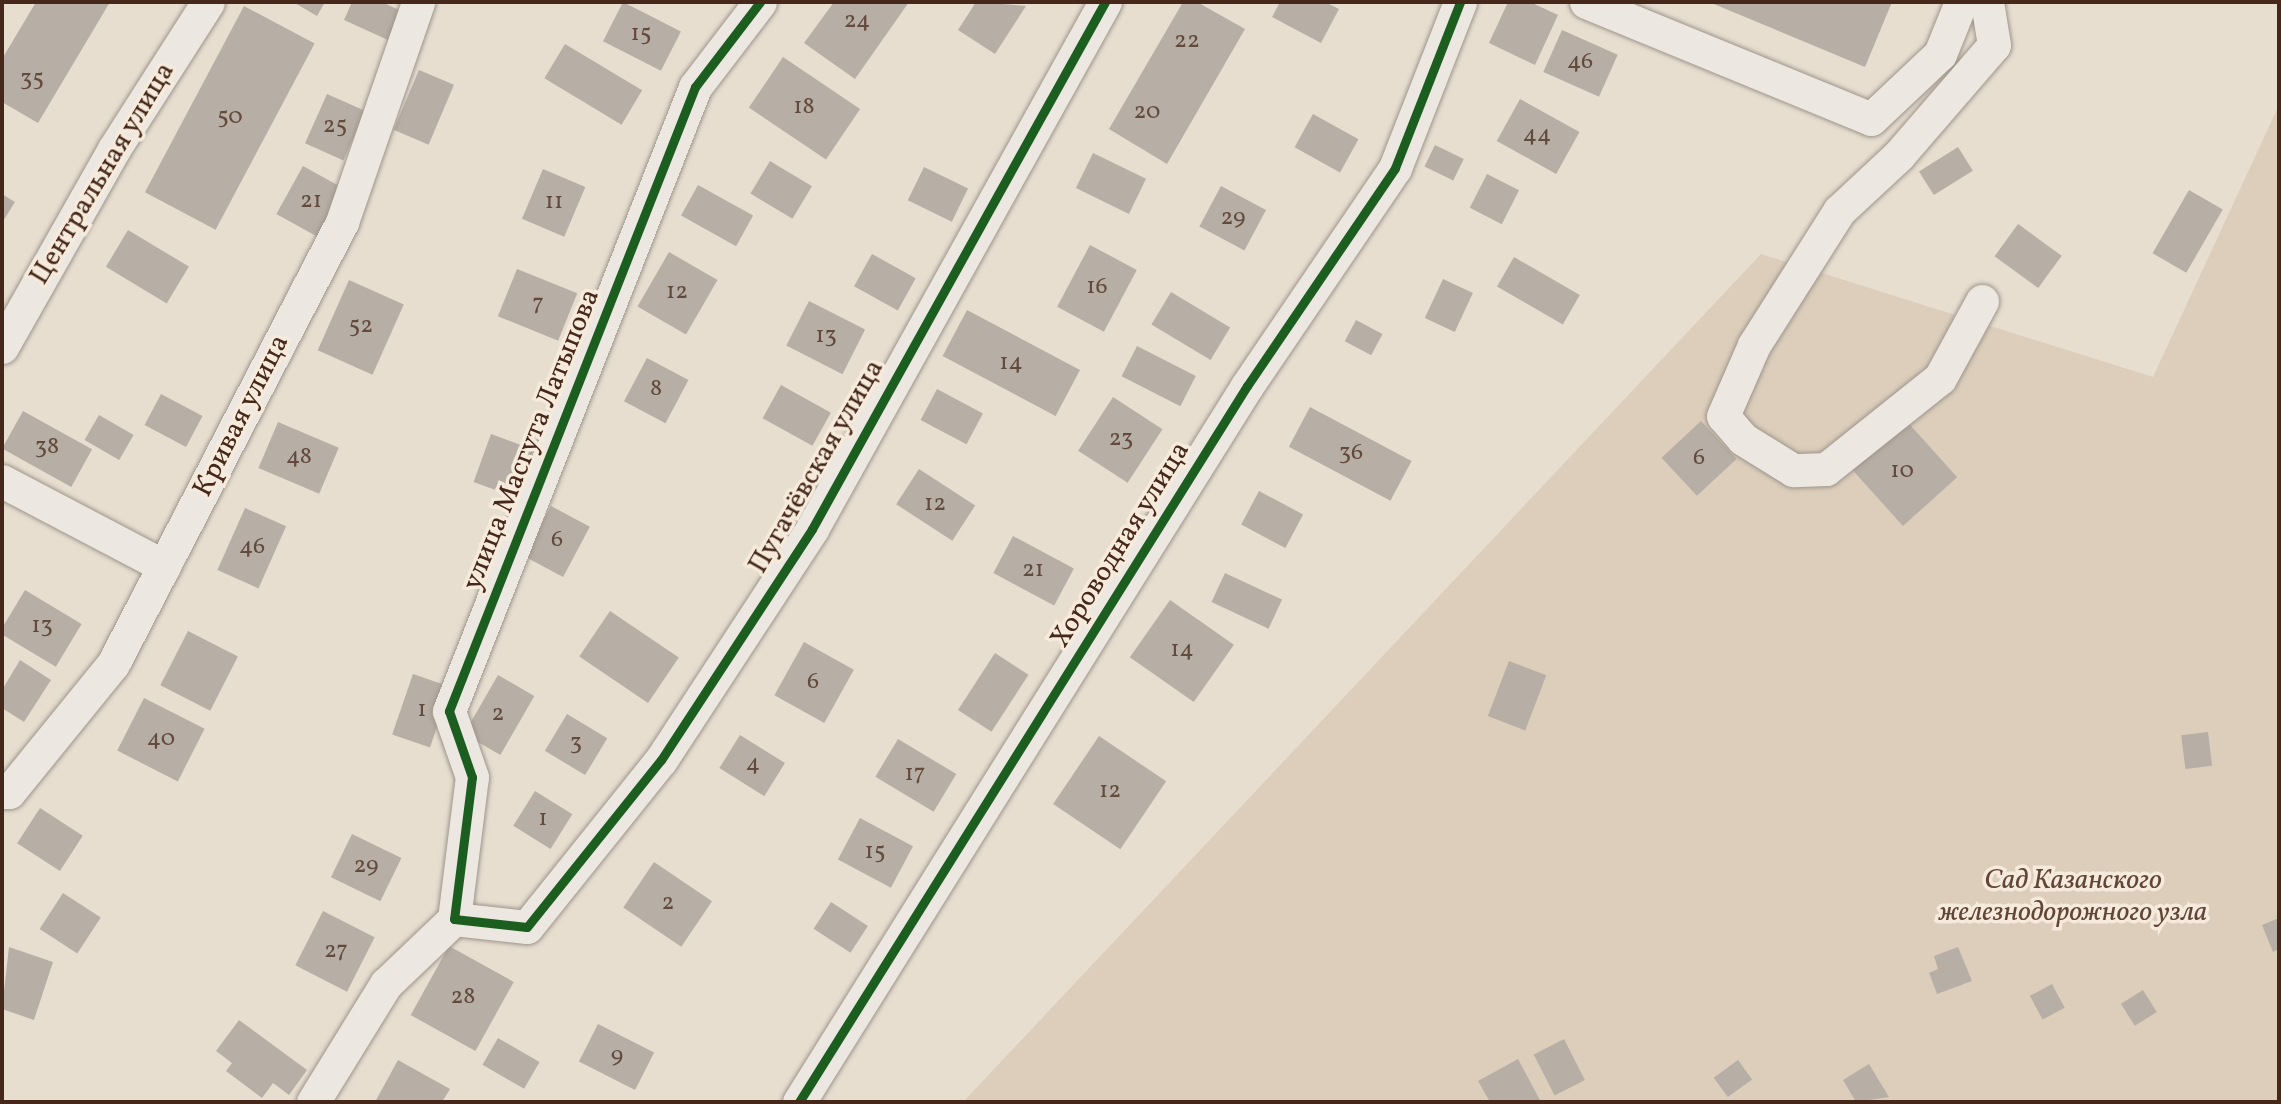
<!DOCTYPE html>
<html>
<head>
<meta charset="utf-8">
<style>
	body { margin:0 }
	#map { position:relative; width:2281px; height:1104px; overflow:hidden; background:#e7ded0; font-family:Vollkorn,serif }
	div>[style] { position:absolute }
	.green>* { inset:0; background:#dccebb }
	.building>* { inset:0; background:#b7afa5; transform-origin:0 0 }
	.roads { filter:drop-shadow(0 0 2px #9e958b) drop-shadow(0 0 2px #9e958b) }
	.street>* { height:33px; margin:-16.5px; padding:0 16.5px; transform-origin:16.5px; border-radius:16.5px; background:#ece7e0 }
	.cycleway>* { height:9px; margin:-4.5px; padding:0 4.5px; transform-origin:4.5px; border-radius:4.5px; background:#1b5e20 }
	span { translate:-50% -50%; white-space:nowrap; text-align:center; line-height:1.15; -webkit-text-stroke:7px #f5eadb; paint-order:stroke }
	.number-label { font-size:24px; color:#624a3d }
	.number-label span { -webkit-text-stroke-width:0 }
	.street-label { font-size:28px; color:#45281a }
	.park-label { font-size:28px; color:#614637; font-style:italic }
	.frame { position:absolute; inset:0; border:4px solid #45281a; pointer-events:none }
</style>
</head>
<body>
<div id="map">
	<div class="green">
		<div style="clip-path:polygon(2279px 105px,2279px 1102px,963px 1102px,1761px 254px,2153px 377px)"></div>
	</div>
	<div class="building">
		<div style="clip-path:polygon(36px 2px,110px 2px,38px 123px,2px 102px,2px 59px)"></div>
		<div style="clip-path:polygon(293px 2px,325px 2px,317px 16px)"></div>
		<div style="clip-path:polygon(352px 2px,382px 2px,401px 11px,388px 40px,344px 20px)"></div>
		<div style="left:623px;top:2px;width:65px;height:44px;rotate:27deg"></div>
		<div style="clip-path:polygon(834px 2px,909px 2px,855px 79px,804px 43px)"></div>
		<div style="clip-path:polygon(976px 2px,1026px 6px,995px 54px,958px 30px)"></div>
		<div style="clip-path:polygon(1183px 2px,1197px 2px,1245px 29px,1167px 164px,1109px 129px)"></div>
		<div style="clip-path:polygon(1280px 2px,1325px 2px,1339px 9px,1321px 43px,1272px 17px)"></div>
		<div style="clip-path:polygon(1508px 2px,1530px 2px,1558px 15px,1535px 65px,1489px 43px)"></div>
		<div style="clip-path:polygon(1709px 2px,1892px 2px,1865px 67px)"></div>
		<div style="left:244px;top:6px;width:80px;height:211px;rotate:28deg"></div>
		<div style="left:1562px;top:30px;width:61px;height:46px;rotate:24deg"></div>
		<div style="left:565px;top:44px;width:90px;height:40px;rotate:31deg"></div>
		<div style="left:783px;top:57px;width:93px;height:61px;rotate:34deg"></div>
		<div style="left:419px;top:70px;width:38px;height:65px;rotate:23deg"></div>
		<div style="left:327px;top:94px;width:42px;height:54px;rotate:24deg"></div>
		<div style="left:1520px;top:99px;width:68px;height:48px;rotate:29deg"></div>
		<div style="left:1313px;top:114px;width:52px;height:38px;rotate:29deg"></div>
		<div style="left:1435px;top:145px;width:32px;height:24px;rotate:26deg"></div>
		<div style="left:1958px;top:147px;width:28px;height:46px;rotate:58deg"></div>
		<div style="left:1093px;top:153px;width:59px;height:39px;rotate:26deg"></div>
		<div style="left:770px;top:161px;width:49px;height:38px;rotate:31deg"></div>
		<div style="left:303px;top:166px;width:48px;height:55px;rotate:29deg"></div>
		<div style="left:924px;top:167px;width:49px;height:37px;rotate:26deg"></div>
		<div style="left:543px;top:169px;width:46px;height:54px;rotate:23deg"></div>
		<div style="left:1487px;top:174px;width:36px;height:38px;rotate:27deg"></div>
		<div style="left:698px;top:185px;width:63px;height:35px;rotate:29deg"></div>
		<div style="left:1221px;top:186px;width:51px;height:46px;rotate:28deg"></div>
		<div style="left:2189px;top:190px;width:39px;height:73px;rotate:30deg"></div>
		<div style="clip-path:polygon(2px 194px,15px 202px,2px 223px)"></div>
		<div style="left:2018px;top:224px;width:54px;height:40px;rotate:36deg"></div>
		<div style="left:128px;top:230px;width:71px;height:43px;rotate:31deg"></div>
		<div style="left:1090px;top:245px;width:53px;height:70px;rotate:28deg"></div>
		<div style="left:669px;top:252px;width:56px;height:63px;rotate:30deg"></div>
		<div style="left:872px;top:254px;width:50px;height:37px;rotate:29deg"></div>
		<div style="left:1514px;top:257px;width:76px;height:34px;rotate:30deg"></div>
		<div style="left:517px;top:269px;width:65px;height:51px;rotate:22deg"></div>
		<div style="left:1443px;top:279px;width:33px;height:43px;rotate:25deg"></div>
		<div style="left:349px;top:280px;width:60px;height:77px;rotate:24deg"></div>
		<div style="left:1171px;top:292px;width:69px;height:38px;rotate:31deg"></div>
		<div style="left:809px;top:301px;width:63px;height:50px;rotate:27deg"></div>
		<div style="left:967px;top:310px;width:128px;height:52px;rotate:28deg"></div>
		<div style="left:1356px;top:320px;width:30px;height:24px;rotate:28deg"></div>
		<div style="left:1137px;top:346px;width:66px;height:34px;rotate:27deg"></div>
		<div style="left:647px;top:358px;width:47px;height:49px;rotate:28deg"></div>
		<div style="left:781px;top:385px;width:57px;height:38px;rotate:29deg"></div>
		<div style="left:937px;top:389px;width:52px;height:35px;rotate:28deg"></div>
		<div style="left:161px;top:394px;width:47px;height:35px;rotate:28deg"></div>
		<div style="left:1113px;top:397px;width:59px;height:64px;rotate:33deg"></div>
		<div style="left:1310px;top:407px;width:115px;height:45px;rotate:28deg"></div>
		<div style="left:23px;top:411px;width:79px;height:43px;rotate:29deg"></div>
		<div style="left:99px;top:415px;width:40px;height:29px;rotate:30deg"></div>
		<div style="left:1903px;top:417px;width:81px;height:73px;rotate:48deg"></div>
		<div style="left:1701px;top:421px;width:52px;height:54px;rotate:47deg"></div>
		<div style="left:278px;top:422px;width:66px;height:50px;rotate:23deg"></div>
		<div style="left:491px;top:434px;width:45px;height:51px;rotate:20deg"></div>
		<div style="left:919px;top:469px;width:67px;height:42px;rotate:33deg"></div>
		<div style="left:1259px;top:491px;width:50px;height:38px;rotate:28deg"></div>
		<div style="left:551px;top:506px;width:44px;height:57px;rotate:28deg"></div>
		<div style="left:245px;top:508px;width:45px;height:68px;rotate:24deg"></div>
		<div style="left:1013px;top:536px;width:69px;height:42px;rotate:28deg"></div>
		<div style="left:1225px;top:573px;width:63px;height:32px;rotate:25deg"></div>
		<div style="left:25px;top:590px;width:66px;height:50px;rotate:31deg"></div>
		<div style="left:1170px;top:600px;width:78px;height:70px;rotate:35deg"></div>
		<div style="left:610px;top:611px;width:83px;height:55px;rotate:34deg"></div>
		<div style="left:188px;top:631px;width:56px;height:61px;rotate:27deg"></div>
		<div style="left:804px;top:642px;width:57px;height:61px;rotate:29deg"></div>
		<div style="left:995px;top:653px;width:40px;height:68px;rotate:33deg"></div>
		<div style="clip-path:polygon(20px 660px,51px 680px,24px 722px,2px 708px,2px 690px)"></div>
		<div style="left:1509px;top:661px;width:40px;height:59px;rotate:21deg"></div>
		<div style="left:413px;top:674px;width:40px;height:64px;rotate:19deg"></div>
		<div style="left:498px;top:675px;width:42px;height:68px;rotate:30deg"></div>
		<div style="left:144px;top:698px;width:68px;height:59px;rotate:27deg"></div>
		<div style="left:567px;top:714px;width:47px;height:43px;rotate:31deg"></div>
		<div style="left:2208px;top:732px;width:34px;height:27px;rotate:83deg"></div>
		<div style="left:740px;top:735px;width:53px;height:39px;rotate:32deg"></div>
		<div style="left:1099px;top:736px;width:81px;height:82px;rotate:34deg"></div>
		<div style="left:898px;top:739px;width:68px;height:44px;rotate:31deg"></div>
		<div style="left:535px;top:791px;width:44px;height:41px;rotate:32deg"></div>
		<div style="left:40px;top:808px;width:51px;height:42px;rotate:33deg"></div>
		<div style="left:860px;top:818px;width:60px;height:47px;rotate:28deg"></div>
		<div style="left:352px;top:834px;width:55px;height:48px;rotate:26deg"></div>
		<div style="left:654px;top:862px;width:70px;height:55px;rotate:34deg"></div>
		<div style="left:63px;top:893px;width:45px;height:43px;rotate:33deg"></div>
		<div style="left:831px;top:902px;width:44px;height:32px;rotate:33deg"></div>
		<div style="left:323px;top:911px;width:58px;height:61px;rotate:27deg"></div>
		<div style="clip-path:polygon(2279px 918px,2279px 949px,2273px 952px,2262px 925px)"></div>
		<div style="left:449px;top:946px;width:74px;height:79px;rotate:29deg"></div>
		<div style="clip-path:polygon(9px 947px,53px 962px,34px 1020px,2px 1009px)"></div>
		<div style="clip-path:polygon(1958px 947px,1972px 981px,1937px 994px,1929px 973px,1938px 969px,1934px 956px)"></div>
		<div style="left:2052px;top:984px;width:27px;height:25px;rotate:62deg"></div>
		<div style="left:2143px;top:990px;width:26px;height:26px;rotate:58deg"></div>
		<div style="clip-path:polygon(239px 1020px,307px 1070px,289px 1095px,273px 1083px,262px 1098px,226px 1071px,232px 1063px,216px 1051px)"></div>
		<div style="left:598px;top:1024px;width:63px;height:42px;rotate:27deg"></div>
		<div style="left:498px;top:1038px;width:48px;height:31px;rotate:30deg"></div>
		<div style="left:1564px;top:1039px;width:46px;height:34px;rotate:63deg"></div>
		<div style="clip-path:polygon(1518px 1059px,1541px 1102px,1490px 1102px,1478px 1081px)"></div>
		<div style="clip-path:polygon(398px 1060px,450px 1089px,442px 1102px,375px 1102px)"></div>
		<div style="left:1738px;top:1060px;width:24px;height:30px;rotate:54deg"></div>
		<div style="clip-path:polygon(1869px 1064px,1889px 1097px,1856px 1102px,1843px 1080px)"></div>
	</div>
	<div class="roads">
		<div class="street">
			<div style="left:1586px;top:2px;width:308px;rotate:22.3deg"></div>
			<div style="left:1871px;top:119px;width:95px;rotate:-43.3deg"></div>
			<div style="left:1940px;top:54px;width:56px;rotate:-68deg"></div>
			<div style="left:1982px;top:301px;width:88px;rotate:118.6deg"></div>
			<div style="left:1940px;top:378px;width:146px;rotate:141.4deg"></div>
			<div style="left:1826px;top:469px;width:33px;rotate:178deg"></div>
			<div style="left:1793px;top:470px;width:59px;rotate:-148.2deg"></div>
			<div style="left:1743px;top:439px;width:30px;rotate:-131deg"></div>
			<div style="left:1723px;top:416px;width:77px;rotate:-66.4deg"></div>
			<div style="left:1754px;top:345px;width:159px;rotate:-57.6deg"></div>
			<div style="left:1839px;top:211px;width:82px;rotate:-43deg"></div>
			<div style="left:1899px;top:155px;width:145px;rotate:-49.2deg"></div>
			<div style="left:1994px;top:45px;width:44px;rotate:-99.2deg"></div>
			<div style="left:2px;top:347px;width:227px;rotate:-60.5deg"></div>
			<div style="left:114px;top:149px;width:174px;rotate:-57.4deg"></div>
			<div style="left:2px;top:481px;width:183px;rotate:27.7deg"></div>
			<div style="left:2px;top:792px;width:7px"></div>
			<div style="left:9px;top:792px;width:165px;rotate:-50.9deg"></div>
			<div style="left:113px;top:664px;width:498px;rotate:-62.6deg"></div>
			<div style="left:342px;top:222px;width:233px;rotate:-70.9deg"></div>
			<div style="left:454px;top:919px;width:73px;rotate:6.3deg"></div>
			<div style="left:527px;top:927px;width:214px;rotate:-51.3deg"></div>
			<div style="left:661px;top:760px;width:276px;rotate:-56.8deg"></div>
			<div style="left:812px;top:529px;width:603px;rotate:-60.93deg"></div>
			<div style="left:454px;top:919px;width:143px;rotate:-82.8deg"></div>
			<div style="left:472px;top:777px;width:70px;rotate:-109.2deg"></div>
			<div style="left:449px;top:711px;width:671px;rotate:-68.48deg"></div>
			<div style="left:695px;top:87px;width:107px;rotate:-52.6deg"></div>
			<div style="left:313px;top:1102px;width:139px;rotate:-58.3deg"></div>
			<div style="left:386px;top:984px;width:94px;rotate:-43.7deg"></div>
			<div style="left:799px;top:1102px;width:845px;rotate:-57.97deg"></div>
			<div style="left:1247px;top:386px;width:263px;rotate:-55.8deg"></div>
			<div style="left:1395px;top:168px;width:178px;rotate:-68.6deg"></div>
		</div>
	</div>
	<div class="cycleway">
		<div style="left:760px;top:2px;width:107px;rotate:127.4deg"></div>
		<div style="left:695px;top:87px;width:671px;rotate:111.52deg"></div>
		<div style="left:449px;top:711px;width:70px;rotate:70.8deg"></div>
		<div style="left:472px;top:777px;width:143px;rotate:97.2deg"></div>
		<div style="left:454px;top:919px;width:73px;rotate:6.3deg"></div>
		<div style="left:527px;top:927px;width:214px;rotate:-51.3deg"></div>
		<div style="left:661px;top:760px;width:276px;rotate:-56.8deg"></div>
		<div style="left:812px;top:529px;width:603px;rotate:-60.93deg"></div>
		<div style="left:799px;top:1102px;width:845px;rotate:-57.97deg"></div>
		<div style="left:1247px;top:386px;width:263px;rotate:-55.8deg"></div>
		<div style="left:1395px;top:168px;width:178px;rotate:-68.6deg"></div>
	</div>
	<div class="number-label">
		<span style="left:857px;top:22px">24</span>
		<span style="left:641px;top:35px">15</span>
		<span style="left:1187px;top:42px">22</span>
		<span style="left:1580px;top:63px">46</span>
		<span style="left:32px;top:80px">35</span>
		<span style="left:804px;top:108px">18</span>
		<span style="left:1147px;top:113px">20</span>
		<span style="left:230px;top:118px">50</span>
		<span style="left:335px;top:127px">25</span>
		<span style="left:1537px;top:136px">44</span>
		<span style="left:311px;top:202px">21</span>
		<span style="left:554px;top:203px">11</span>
		<span style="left:1233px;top:219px">29</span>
		<span style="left:1097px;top:288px">16</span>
		<span style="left:677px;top:293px">12</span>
		<span style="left:538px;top:305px">7</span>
		<span style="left:361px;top:327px">52</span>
		<span style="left:826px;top:337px">13</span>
		<span style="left:1011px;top:364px">14</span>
		<span style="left:656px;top:390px">8</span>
		<span style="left:1121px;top:440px">23</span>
		<span style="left:47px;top:448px">38</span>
		<span style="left:1351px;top:454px">36</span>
		<span style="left:299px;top:458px">48</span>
		<span style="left:1699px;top:459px">6</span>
		<span style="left:1902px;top:472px">10</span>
		<span style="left:935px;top:505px">12</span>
		<span style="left:557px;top:541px">6</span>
		<span style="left:252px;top:548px">46</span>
		<span style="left:1033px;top:571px">21</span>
		<span style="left:42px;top:627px">13</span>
		<span style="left:1182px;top:651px">14</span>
		<span style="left:813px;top:683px">6</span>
		<span style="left:422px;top:711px">1</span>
		<span style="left:498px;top:715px">2</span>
		<span style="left:161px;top:740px">40</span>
		<span style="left:576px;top:744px">3</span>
		<span style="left:753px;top:765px">4</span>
		<span style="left:915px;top:775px">17</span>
		<span style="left:1110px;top:792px">12</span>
		<span style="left:543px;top:820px">1</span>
		<span style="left:875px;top:853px">15</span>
		<span style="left:366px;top:867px">29</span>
		<span style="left:668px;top:904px">2</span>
		<span style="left:336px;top:952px">27</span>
		<span style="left:463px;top:998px">28</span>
		<span style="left:617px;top:1057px">9</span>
	</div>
	<div class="street-label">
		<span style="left:103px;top:174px;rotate:-59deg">Центральная улица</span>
		<span style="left:242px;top:416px;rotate:-63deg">Кривая улица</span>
		<span style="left:532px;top:440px;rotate:-68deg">улица Масгута Латыпова</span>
		<span style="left:817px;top:467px;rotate:-60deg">Пугачёвская улица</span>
		<span style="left:1121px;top:545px;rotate:-58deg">Хороводная улица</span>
	</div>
	<div class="park-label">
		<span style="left:2073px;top:897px">Сад Казанского<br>железнодорожного узла</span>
	</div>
	<div class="frame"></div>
</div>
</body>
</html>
